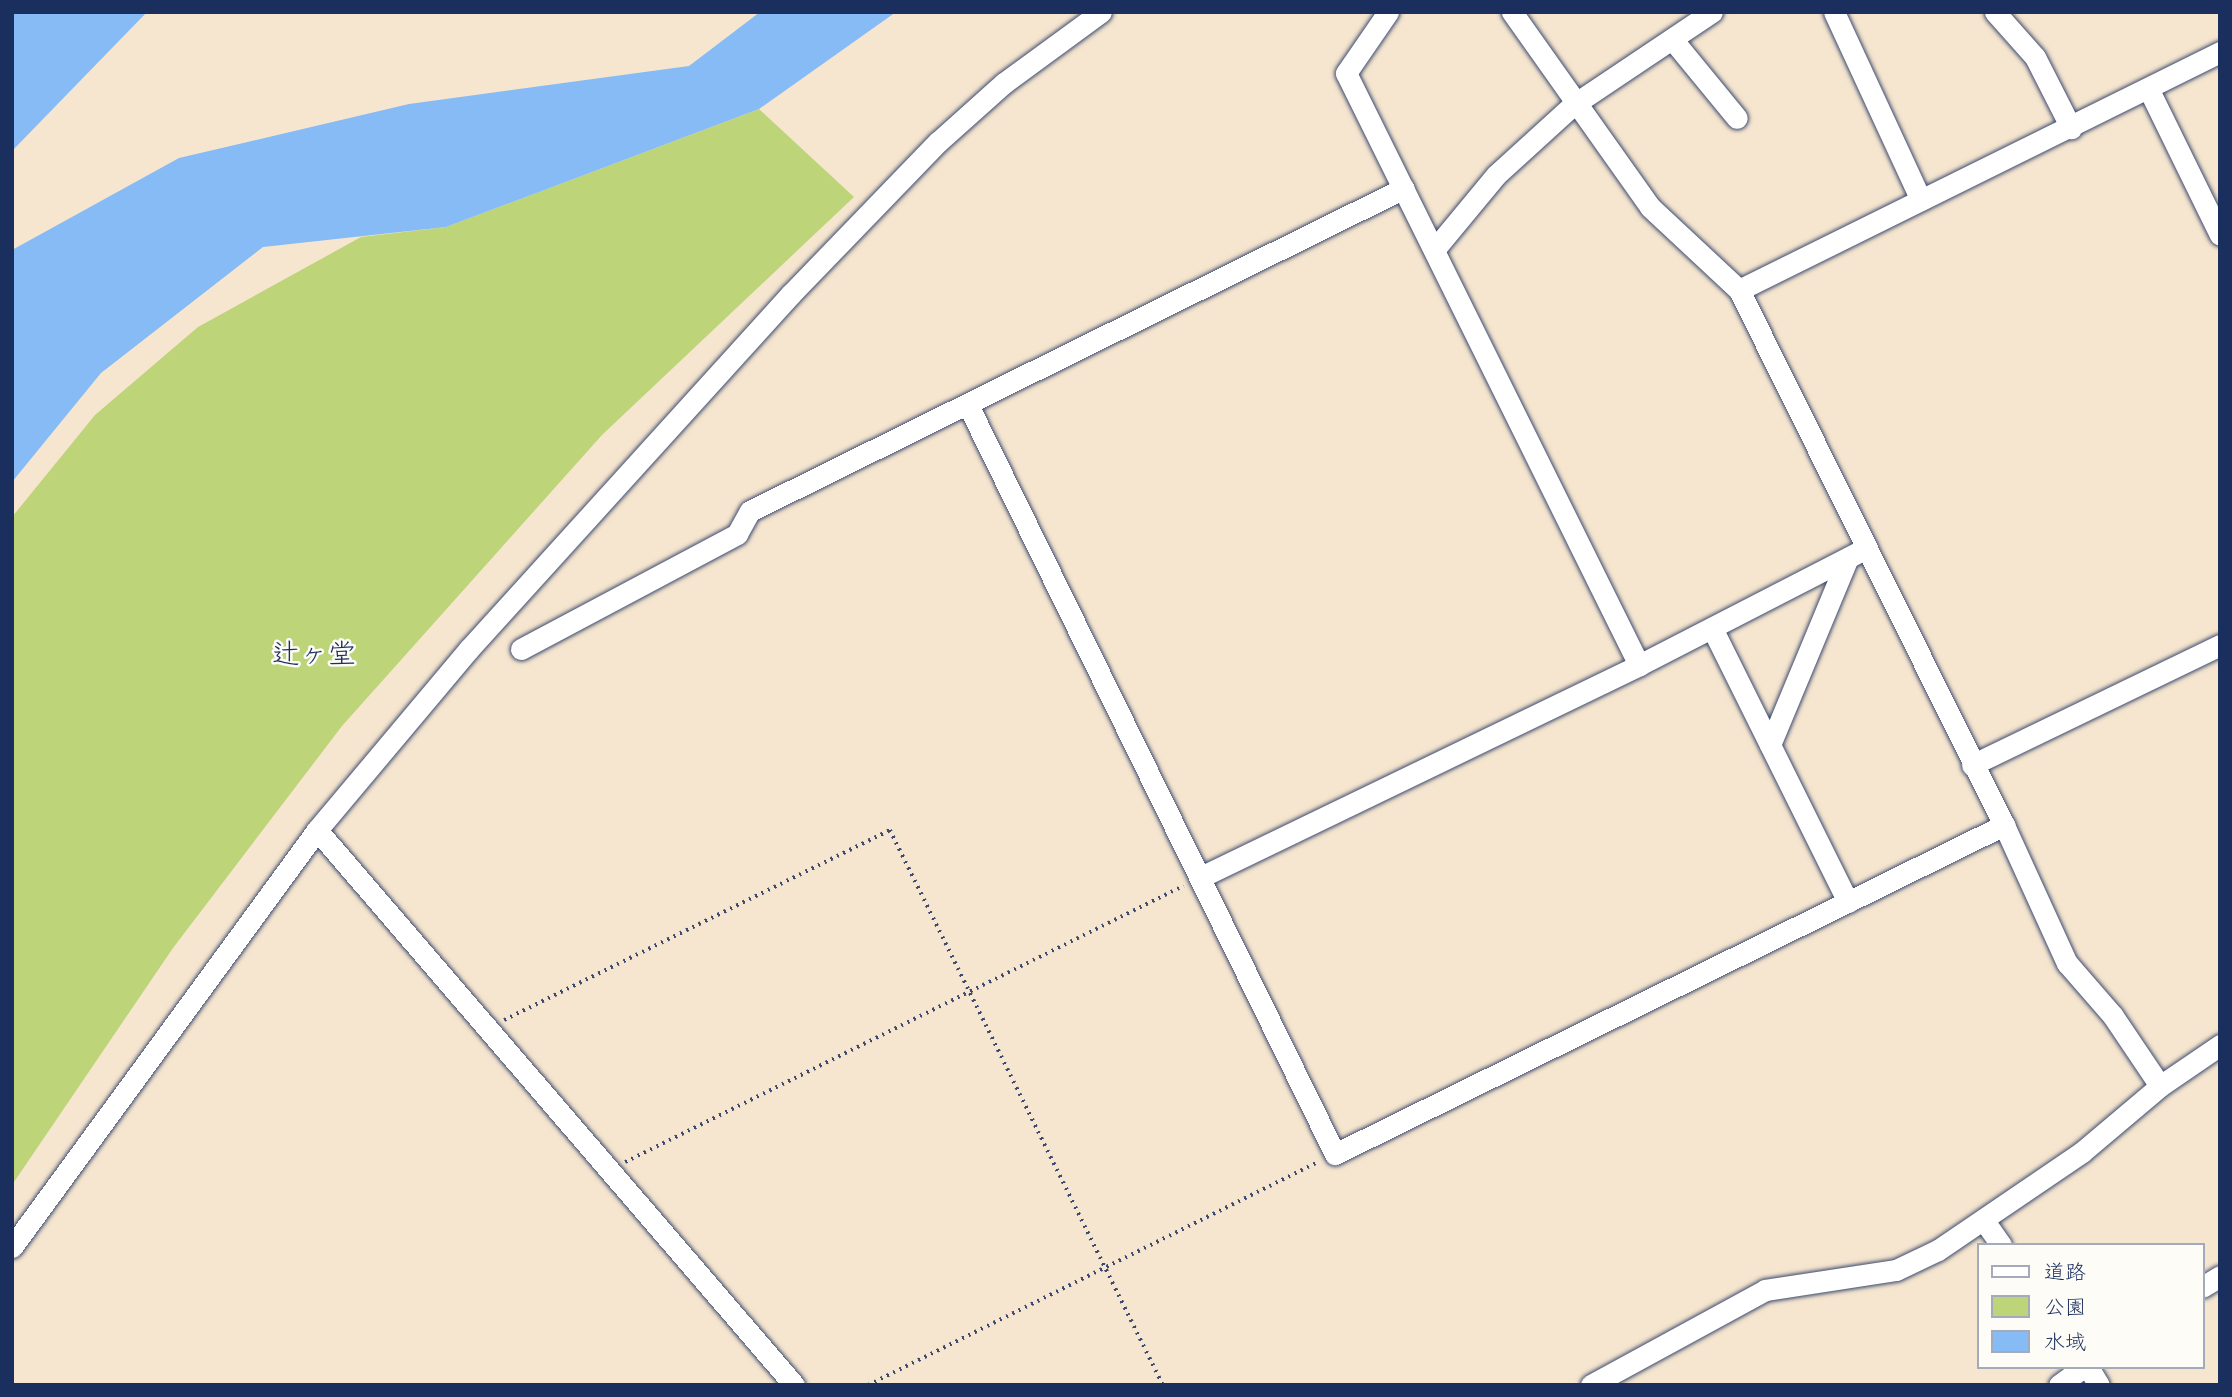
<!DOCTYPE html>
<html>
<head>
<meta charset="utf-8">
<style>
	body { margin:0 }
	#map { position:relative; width:2232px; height:1397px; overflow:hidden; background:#f6e6cf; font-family:"Gochi Hand","Klee One",sans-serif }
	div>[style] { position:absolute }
	.green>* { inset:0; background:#bed479 }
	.water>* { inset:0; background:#86bbf5 }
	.path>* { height:3.5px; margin-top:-1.75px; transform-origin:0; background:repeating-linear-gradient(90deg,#3c4a6f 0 2px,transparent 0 7px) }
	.roads { filter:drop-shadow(0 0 2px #3c4a6f) drop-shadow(0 0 2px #3c4a6f) }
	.minor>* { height:21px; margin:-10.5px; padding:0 10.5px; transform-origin:10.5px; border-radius:10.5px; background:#fff }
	span { translate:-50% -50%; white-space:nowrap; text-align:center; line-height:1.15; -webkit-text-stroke:5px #fdfcf7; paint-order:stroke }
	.neighbourhood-label { font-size:28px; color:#1b2f5e }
	.frame { position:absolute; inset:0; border:14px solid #1b2f5e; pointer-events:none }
	.legend { position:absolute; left:1977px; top:1243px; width:228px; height:126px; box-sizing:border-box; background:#fdfcf7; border:2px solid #a3aaba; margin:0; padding:9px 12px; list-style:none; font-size:21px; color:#1b2f5e }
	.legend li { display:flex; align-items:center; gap:14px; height:35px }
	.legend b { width:35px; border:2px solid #a3aaba }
</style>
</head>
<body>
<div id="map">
	<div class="green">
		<div style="clip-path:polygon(759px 109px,854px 197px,602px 435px,342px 726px,173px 948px,12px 1185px,12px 517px,95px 415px,198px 327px,361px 237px,446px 227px)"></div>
	</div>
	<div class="water">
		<div style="clip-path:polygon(12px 12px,147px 12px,12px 151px)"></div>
		<div style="clip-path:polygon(760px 12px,896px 12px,759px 109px,446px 227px,263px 247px,101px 373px,12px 482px,12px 250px,179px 158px,409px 104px,689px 66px)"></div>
	</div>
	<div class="path">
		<div style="left:504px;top:1020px;width:430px;rotate:-26.2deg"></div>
		<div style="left:890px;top:830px;width:619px;rotate:63.81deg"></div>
		<div style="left:625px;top:1162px;width:623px;rotate:-26.32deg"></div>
		<div style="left:868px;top:1385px;width:502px;rotate:-26.36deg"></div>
	</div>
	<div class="roads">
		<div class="minor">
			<div style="left:1388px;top:12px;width:74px;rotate:124.5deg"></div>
			<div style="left:1346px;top:73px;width:661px;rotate:63.67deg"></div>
			<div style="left:1512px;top:12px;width:239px;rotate:54.7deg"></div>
			<div style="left:1650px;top:207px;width:122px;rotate:43deg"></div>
			<div style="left:1739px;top:290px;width:597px;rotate:63.65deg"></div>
			<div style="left:2004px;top:825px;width:152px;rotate:65.5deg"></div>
			<div style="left:2067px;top:963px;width:70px;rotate:49deg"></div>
			<div style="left:2113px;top:1016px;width:84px;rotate:56.1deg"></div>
			<div style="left:1834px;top:12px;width:207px;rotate:65.2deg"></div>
			<div style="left:1995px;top:12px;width:60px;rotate:48.4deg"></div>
			<div style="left:2035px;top:57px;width:80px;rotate:63.1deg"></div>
			<div style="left:1672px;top:39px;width:102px;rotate:50.6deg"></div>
			<div style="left:2149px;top:90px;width:161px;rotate:63.9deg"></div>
			<div style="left:1434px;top:250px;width:97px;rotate:-50.4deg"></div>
			<div style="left:1496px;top:175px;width:104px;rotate:-42.3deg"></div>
			<div style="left:1573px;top:105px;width:167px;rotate:-33.8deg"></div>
			<div style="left:1739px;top:290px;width:537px;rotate:-26.33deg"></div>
			<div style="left:968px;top:405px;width:834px;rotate:63.9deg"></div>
			<div style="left:1335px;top:1154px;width:746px;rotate:-26.19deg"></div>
			<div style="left:1712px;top:628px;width:306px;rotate:63.6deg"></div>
			<div style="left:521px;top:649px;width:245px;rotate:-28deg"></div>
			<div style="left:737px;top:534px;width:26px;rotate:-61deg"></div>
			<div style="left:750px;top:511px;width:729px;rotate:-26.28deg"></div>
			<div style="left:1770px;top:745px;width:203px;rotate:-67.4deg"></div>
			<div style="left:1972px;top:765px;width:276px;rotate:-25.8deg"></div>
			<div style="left:317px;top:830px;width:732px;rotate:49.32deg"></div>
			<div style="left:1201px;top:877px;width:487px;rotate:-25.8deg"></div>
			<div style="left:1639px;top:665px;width:256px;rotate:-27.2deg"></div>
			<div style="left:1985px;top:1222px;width:28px;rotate:55deg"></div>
			<div style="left:12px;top:1247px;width:517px;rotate:-53.82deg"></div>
			<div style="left:317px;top:830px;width:236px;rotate:-50deg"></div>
			<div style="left:469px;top:649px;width:479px;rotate:-47.8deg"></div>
			<div style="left:791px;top:294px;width:211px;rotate:-46deg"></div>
			<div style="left:938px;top:142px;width:89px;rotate:-41.8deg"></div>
			<div style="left:1004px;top:83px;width:120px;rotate:-36.2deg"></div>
			<div style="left:2202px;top:1287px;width:21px;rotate:-31deg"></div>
			<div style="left:2088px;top:1367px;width:21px;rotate:59deg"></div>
			<div style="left:1591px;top:1385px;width:198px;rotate:-28.6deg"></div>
			<div style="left:1765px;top:1290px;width:133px;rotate:-8.7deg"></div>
			<div style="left:1896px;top:1270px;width:47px;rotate:-25.5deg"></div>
			<div style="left:1938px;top:1250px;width:174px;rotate:-34.2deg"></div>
			<div style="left:2082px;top:1152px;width:102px;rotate:-40.2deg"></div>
			<div style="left:2160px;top:1086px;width:73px;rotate:-34.3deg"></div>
			<div style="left:2059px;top:1385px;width:31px;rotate:-36deg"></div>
		</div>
	</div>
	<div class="neighbourhood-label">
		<span style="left:314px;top:658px">辻ヶ堂</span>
	</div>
	<div class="frame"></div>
	<ul class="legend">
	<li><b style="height:9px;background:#fff"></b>道路</li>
	<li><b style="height:19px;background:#bed479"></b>公園</li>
	<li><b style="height:19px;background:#86bbf5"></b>水域</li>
	</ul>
</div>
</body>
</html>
